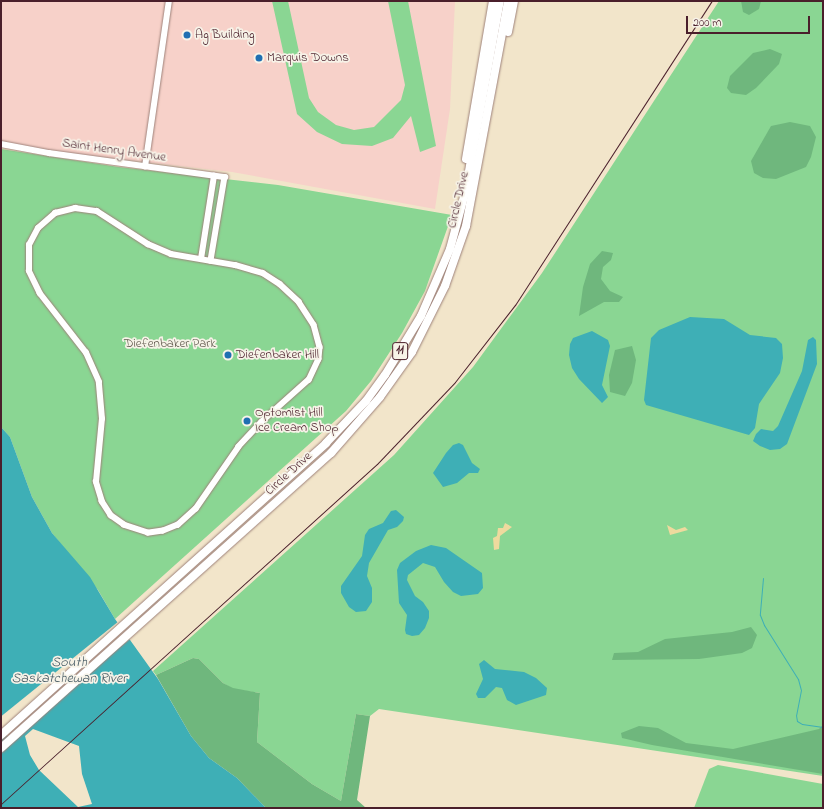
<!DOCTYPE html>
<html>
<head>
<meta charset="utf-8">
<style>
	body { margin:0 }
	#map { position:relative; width:824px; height:809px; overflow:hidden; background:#f2e5ca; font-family:"Indie Flower",sans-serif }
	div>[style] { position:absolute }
	.built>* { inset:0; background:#f7d1c9 }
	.green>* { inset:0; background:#8ad693 }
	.forest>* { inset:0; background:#6fb77d }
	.sand>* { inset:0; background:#eeda9e }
	.water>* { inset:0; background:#3eafb6 }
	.pier>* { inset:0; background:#f2e5ca; transform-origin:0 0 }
	.stream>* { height:1px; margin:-0.5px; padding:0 0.5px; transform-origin:0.5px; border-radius:0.5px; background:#3eafb6 }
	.roads { filter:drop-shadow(0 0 1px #9e827a) drop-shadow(0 0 1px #9e827a) }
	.minor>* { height:5.5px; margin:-2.75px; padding:0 2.75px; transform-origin:2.75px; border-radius:2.75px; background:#fff }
	.highway>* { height:8px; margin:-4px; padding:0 4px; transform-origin:4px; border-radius:4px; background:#fff }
	.rail>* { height:1px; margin:-0.5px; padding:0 0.5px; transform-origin:0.5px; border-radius:0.5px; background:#4a1f2b }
	.dots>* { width:11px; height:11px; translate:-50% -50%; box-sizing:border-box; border:2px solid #f7f3e8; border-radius:50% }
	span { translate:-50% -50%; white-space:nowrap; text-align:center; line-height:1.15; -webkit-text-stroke:3.5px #f7f3e8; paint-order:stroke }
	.shield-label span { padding:1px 3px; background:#f7f3e8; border:1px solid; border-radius:3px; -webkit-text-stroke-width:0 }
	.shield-label { font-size:12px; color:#4a1f2b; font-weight:700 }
	.poi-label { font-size:13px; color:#4a1f2b }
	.left { translate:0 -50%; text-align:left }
	.street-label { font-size:13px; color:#4a1f2b }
	.park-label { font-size:13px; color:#5d564a }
	.water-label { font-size:14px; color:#455963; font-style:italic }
	.frame { position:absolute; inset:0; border:2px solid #4a1f2b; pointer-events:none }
	.scale { position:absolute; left:686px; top:16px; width:124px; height:18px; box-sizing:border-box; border:2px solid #4a1f2b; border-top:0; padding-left:5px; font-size:12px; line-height:14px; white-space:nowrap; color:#4a1f2b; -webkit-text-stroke:3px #f7f3e8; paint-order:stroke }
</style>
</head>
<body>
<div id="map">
	<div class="built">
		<div style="clip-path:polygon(1px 1px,455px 1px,450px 109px,435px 209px,232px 172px,56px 152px,1px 141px)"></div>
	</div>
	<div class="green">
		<div style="clip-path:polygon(272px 1px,288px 1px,309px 98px,318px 112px,336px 125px,354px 130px,374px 127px,401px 100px,405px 85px,388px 1px,408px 1px,436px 146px,420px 152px,411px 116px,393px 138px,372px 146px,342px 144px,317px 132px,297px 114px)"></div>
		<div style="clip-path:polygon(719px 1px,823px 1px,823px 776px,379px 709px,370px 716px,356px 714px,341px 801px,312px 784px,257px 742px,260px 693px,233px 689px,223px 683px,199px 659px,193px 658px,156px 675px,153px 671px,394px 455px,473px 367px,542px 273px)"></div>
		<div style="clip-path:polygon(1px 149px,119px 167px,278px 185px,452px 215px,425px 291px,402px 333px,371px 381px,346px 411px,115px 619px,98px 590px,52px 533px,32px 497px,10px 437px,1px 427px)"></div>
		<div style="clip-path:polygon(718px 765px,823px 784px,823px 808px,694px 808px,709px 769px)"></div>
	</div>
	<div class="forest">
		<div style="clip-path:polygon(741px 1px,761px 1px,759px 9px,749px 15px,743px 12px)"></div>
		<div style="clip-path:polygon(770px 49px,782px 54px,779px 64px,756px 88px,746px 95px,731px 93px,727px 88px,730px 76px,753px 53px)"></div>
		<div style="clip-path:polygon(790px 122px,810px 126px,816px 137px,811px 157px,806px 167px,776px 179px,763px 178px,754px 173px,751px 161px,771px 126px)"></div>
		<div style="clip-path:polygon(602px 251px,613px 253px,611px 260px,603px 267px,601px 279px,610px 291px,623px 297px,619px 302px,604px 302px,579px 316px,583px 287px,590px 264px)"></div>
		<div style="clip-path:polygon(632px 346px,636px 360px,632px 383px,625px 396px,610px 392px,609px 375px,615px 350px)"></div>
		<div style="clip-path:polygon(751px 627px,757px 635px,752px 648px,742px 653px,699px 659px,612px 660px,614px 653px,638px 652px,665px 639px,732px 632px)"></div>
		<div style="clip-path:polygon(193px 658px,199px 659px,223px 683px,233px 688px,260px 693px,257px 742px,312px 784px,341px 801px,356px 714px,370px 716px,357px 800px,366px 808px,266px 808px,237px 778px,209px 758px,191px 736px,156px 675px)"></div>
		<div style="clip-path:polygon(823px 725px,823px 774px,652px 745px,622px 738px,621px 733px,639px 726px,658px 728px,686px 743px,733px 749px,819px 729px)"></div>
	</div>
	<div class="sand">
		<div style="clip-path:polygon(505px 523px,512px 527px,500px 536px,499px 549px,494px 550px,493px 538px,497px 536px,498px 528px,503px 528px)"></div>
		<div style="clip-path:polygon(667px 525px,676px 530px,685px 527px,688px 530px,670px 535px)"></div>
	</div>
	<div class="water">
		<div style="clip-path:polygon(690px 317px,724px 319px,750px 335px,776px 338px,782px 344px,783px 358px,780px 373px,759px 404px,755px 428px,749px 435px,646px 405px,644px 400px,651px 338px,659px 330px)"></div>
		<div style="clip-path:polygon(592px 331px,608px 340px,610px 346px,602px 385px,608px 397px,602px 403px,579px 379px,572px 368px,569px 355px,570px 344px,573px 338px)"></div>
		<div style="clip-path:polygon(813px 337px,816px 340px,817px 364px,787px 444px,780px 449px,770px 450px,760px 446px,753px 441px,756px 434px,761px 429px,773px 431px,778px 426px,802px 371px,808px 340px)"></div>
		<div style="clip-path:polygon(evenodd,1px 427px,10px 437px,32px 497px,52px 533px,90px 577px,115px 619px,158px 679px,191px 736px,209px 758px,237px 778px,266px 808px,1px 808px,1px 427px,33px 729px,79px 746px,82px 774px,92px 804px,78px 807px,39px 770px,30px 755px,25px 736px,33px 729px)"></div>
		<div style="clip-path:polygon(459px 443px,463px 445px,472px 463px,480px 469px,478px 473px,469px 473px,457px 483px,443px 487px,433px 473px,446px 453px,453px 445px)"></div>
		<div style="clip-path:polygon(396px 510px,404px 517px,403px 521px,397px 527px,388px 530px,369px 563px,367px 576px,372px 588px,372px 602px,366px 611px,356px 612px,349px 607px,341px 593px,341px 586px,362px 556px,365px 535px,369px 529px,383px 523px,391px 511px)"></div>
		<div style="clip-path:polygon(431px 545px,446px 548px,482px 573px,483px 588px,478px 594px,461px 596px,453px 592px,444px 582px,435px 567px,423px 563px,408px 575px,407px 580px,415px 596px,423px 602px,429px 611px,429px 618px,425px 628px,419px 635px,412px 636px,406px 634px,405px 630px,407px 615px,399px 603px,397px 570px,400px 563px,416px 551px)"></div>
		<div style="clip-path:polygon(484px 660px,495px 669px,524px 672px,536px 678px,547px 688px,546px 695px,516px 705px,507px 700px,502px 688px,496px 687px,485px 698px,478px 698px,476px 694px,483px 679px,479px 664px)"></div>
	</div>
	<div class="pier">
		<div style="left:119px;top:621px;width:21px;height:159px;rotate:51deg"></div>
	</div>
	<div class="stream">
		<div style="left:763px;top:578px;width:37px;rotate:95deg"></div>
		<div style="left:760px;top:615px;width:11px;rotate:68deg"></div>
		<div style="left:764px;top:625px;width:64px;rotate:57.8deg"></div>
		<div style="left:798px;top:679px;width:11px;rotate:75deg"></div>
		<div style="left:801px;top:690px;width:25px;rotate:101deg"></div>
		<div style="left:796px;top:715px;width:6px;rotate:81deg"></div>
		<div style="left:797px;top:721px;width:6px;rotate:31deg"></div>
		<div style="left:802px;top:724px;width:21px;rotate:8deg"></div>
	</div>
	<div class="roads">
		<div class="minor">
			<div style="left:1px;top:144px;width:49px;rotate:10.6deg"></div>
			<div style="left:49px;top:153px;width:178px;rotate:7.8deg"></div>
			<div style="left:225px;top:177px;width:85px;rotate:99.5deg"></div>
			<div style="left:145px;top:167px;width:168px;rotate:-81.8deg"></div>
			<div style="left:75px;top:208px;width:22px;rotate:8deg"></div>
			<div style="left:97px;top:211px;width:61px;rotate:32.9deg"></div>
			<div style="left:148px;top:244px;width:25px;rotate:23deg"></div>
			<div style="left:171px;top:254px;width:65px;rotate:9.8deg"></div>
			<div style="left:235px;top:265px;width:29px;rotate:16deg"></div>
			<div style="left:263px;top:273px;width:20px;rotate:33deg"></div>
			<div style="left:280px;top:284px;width:26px;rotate:43deg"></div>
			<div style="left:299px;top:302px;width:27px;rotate:57deg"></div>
			<div style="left:314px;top:325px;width:23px;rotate:75deg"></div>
			<div style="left:320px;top:347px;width:12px;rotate:95deg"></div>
			<div style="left:319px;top:359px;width:23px;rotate:115deg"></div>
			<div style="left:309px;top:380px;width:63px;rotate:138.2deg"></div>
			<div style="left:262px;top:422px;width:34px;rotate:133deg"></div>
			<div style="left:239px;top:447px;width:75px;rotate:124.7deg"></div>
			<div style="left:196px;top:509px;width:24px;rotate:138deg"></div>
			<div style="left:178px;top:525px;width:16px;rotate:158deg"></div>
			<div style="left:163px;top:531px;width:15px;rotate:172deg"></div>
			<div style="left:148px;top:533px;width:25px;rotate:-162deg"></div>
			<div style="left:124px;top:525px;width:16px;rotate:-145deg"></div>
			<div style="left:111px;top:516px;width:17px;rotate:-123deg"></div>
			<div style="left:102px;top:502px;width:21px;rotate:-107deg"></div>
			<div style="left:96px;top:482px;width:63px;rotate:-84.6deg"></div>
			<div style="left:102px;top:419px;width:37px;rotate:-95deg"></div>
			<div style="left:99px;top:382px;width:32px;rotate:-114deg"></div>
			<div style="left:86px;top:353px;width:75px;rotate:-127.9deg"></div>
			<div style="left:40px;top:294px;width:25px;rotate:-116deg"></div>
			<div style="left:29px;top:271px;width:26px;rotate:-90deg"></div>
			<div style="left:29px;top:245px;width:19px;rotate:-62deg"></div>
			<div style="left:38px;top:228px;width:23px;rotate:-41deg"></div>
			<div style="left:55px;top:213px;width:21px;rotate:-14deg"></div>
			<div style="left:201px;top:259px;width:84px;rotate:-81.1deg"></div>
		</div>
		<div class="highway">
			<div style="left:508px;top:32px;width:32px;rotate:-79deg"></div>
			<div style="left:466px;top:159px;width:160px;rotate:-80.3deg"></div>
			<div style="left:1px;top:735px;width:437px;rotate:-41.9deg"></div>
			<div style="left:326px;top:443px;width:58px;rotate:-46.4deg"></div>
			<div style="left:366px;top:401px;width:32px;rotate:-54deg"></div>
			<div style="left:385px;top:375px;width:69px;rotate:-58.6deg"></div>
			<div style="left:421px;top:316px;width:73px;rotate:-66.6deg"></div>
			<div style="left:450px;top:249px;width:58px;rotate:-75deg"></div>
			<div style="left:465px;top:193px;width:195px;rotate:-79.7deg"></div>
			<div style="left:1px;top:748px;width:443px;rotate:-41.8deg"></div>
			<div style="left:331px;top:453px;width:74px;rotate:-48.8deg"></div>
			<div style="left:380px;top:397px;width:55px;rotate:-54.6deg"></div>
			<div style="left:412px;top:352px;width:74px;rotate:-63.4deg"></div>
			<div style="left:445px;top:286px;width:64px;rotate:-70.7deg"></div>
			<div style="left:466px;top:226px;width:229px;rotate:-79.4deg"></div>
		</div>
	</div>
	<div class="rail">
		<div style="left:1px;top:804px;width:507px;rotate:-42.12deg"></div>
		<div style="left:377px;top:464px;width:113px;rotate:-46.4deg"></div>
		<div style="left:455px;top:382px;width:98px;rotate:-52.1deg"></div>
		<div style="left:515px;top:305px;width:362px;rotate:-57.1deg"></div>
	</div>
	<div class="dots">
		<div style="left:187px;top:35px;background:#1f6fb2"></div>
		<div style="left:259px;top:58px;background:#1f6fb2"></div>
		<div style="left:228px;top:355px;background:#1f6fb2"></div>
		<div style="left:247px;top:421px;background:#1f6fb2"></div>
	</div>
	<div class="shield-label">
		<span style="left:400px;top:351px">11</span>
	</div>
	<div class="poi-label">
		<span class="left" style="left:195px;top:35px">Ag Building</span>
		<span class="left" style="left:267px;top:58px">Marquis Downs</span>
		<span class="left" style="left:236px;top:355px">Diefenbaker Hill</span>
		<span class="left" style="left:255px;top:421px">Optomist Hill<br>Ice Cream Shop</span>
	</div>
	<div class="street-label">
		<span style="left:114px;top:151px;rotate:8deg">Saint Henry Avenue</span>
		<span style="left:459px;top:200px;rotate:-77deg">Circle Drive</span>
		<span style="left:289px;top:474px;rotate:-42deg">Circle Drive</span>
	</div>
	<div class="park-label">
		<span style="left:170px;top:344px">Diefenbaker Park</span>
	</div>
	<div class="water-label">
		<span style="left:69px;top:671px">South<br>Saskatchewan River</span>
	</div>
	<div class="frame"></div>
	<div class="scale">200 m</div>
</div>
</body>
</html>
